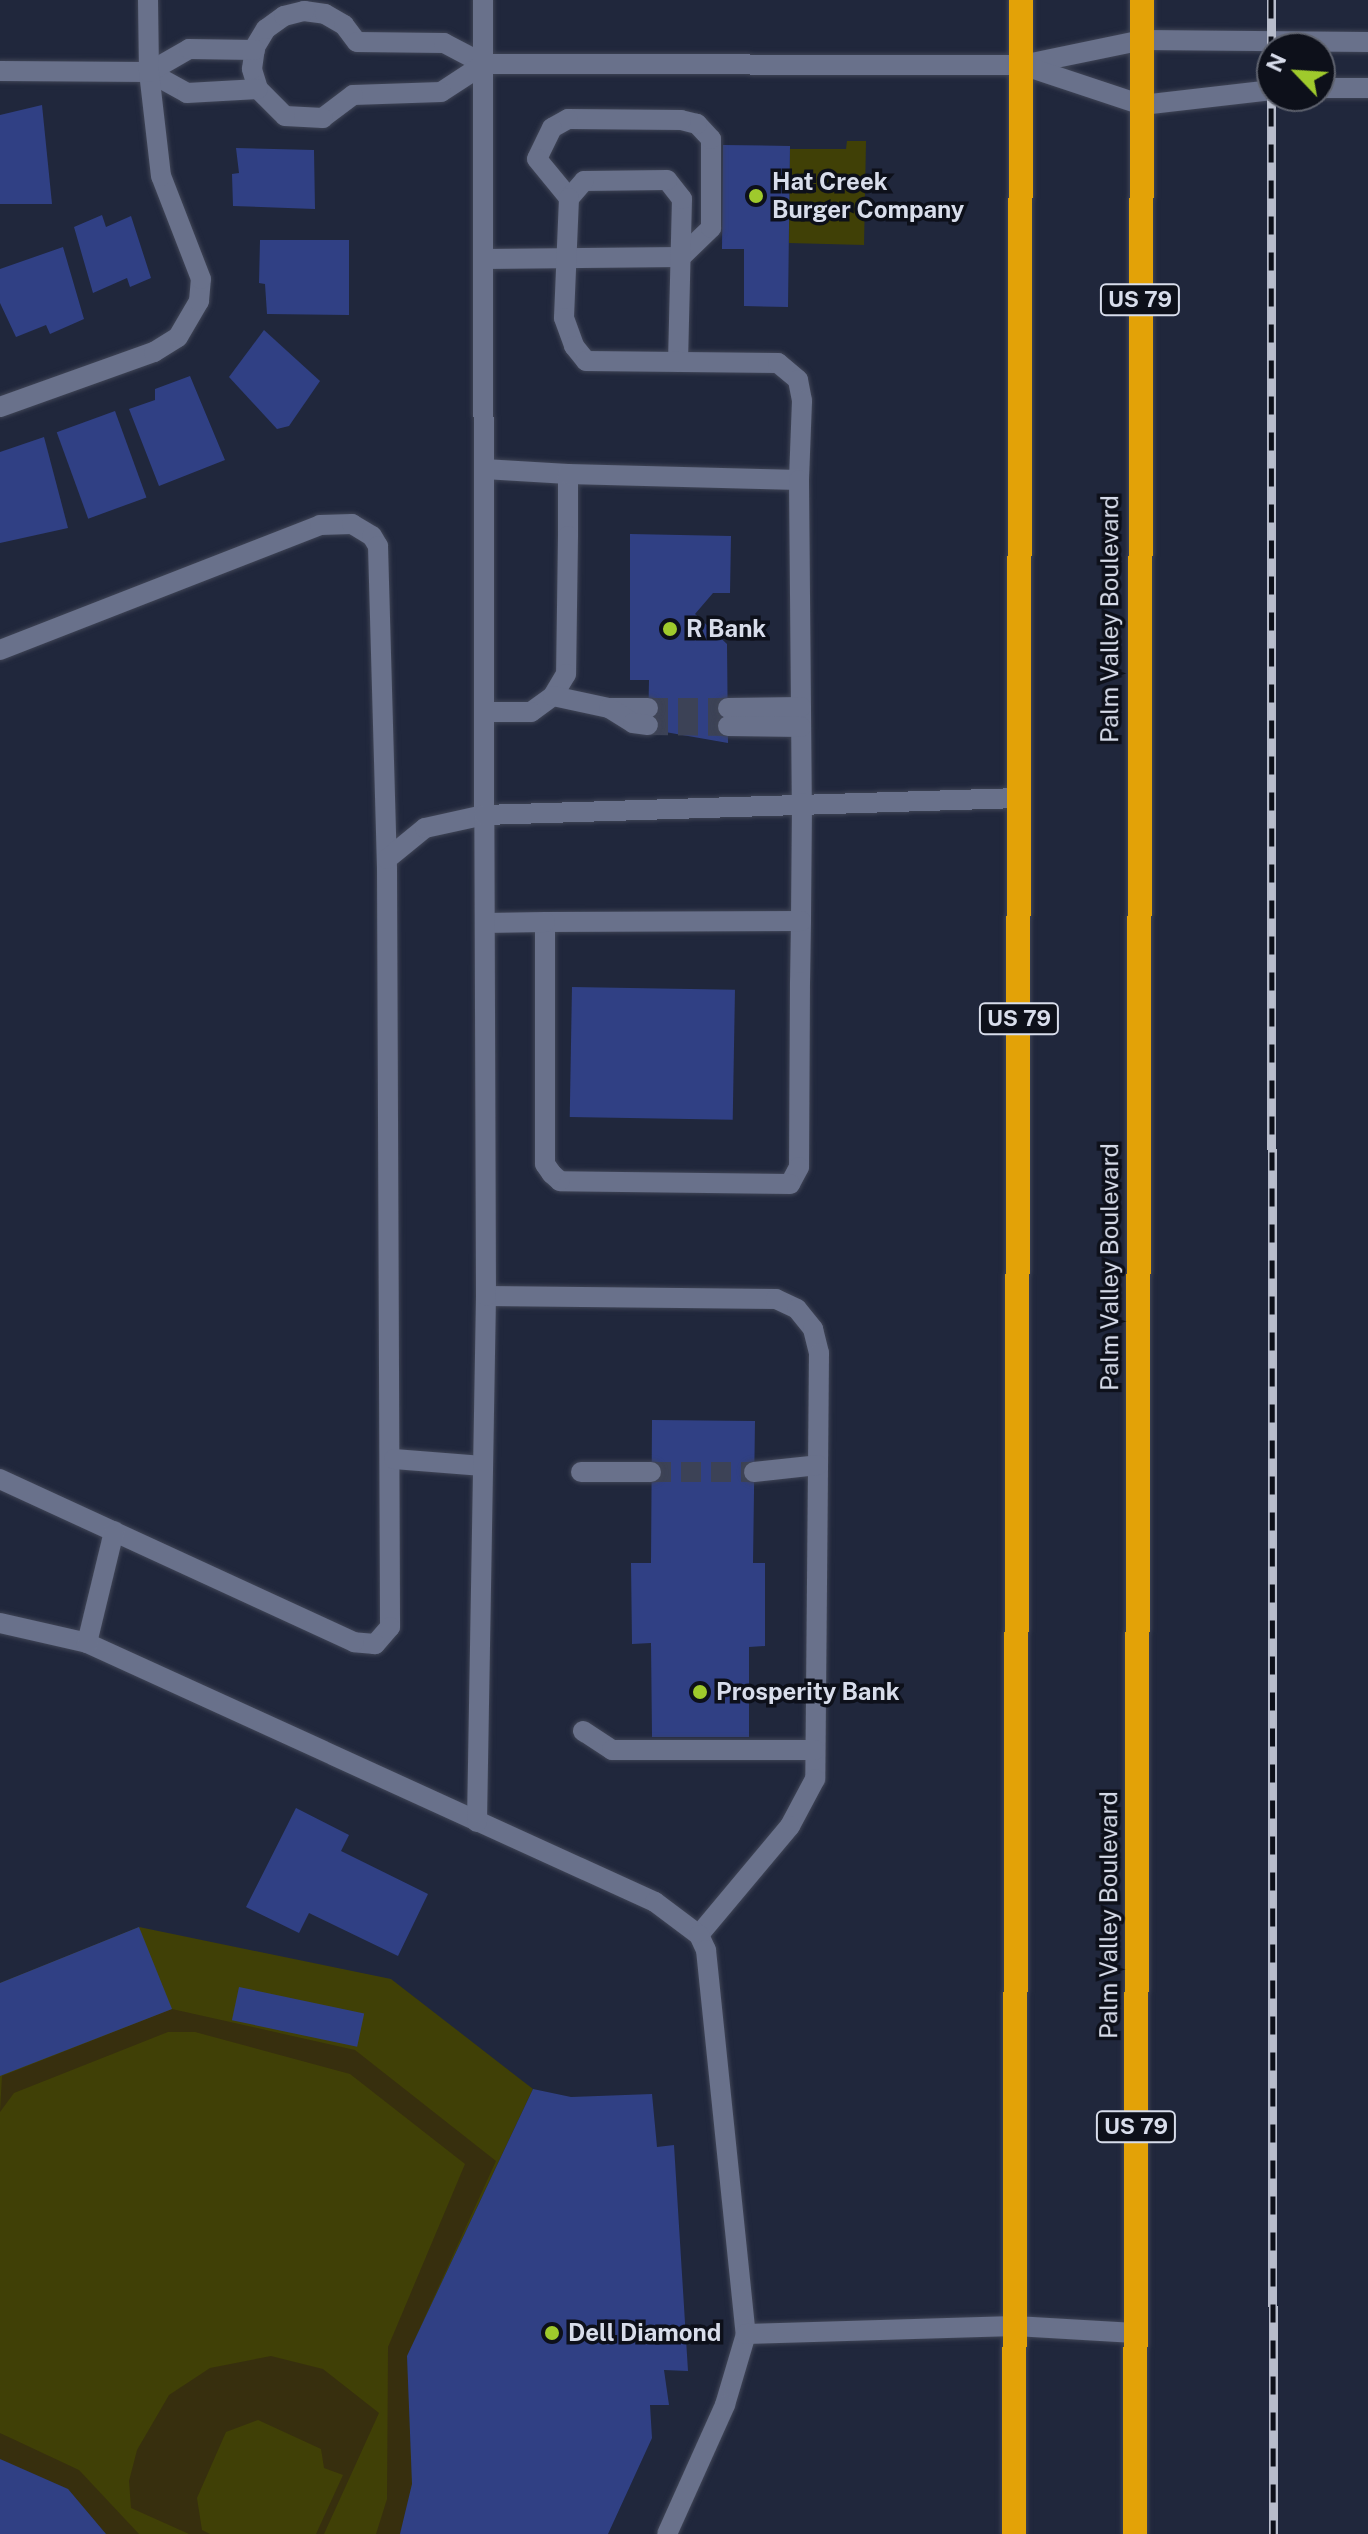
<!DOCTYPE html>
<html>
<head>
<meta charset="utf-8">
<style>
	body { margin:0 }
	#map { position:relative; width:1368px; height:2534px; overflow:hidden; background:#20273c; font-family:"Public Sans",sans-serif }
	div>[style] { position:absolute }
	.green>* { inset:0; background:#404006 }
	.sand>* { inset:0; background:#372f0e }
	.building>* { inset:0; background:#304084; transform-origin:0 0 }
	.minor-tunnel>* { height:20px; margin-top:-10px; transform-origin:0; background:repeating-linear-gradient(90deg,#3c4256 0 20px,transparent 0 30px) }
	.roads { filter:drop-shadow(0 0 2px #404556) drop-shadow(0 0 2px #404556) }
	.minor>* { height:20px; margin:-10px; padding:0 10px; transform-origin:10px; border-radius:10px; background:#69718b }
	.highway>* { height:24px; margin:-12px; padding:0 12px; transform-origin:12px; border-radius:12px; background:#e3a207 }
	.rail>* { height:9px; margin-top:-4.5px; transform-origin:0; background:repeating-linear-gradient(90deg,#0d101a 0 18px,#b7bccb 0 36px); box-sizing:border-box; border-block:2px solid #b7bccb }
	.dots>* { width:22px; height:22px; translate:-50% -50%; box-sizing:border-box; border:4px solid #0d101a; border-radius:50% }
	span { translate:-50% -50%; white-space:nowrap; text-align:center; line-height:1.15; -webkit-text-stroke:7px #0d101a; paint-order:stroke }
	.shield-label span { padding:2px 6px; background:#0d101a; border:2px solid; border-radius:6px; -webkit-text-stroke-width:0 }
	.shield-label { font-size:22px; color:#d8ddeb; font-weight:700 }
	.poi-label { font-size:24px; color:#d8ddeb; font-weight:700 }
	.left { translate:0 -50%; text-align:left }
	.street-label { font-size:24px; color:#d8ddeb }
	.north { position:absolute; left:1256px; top:32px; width:80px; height:80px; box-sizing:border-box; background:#0d101a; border:2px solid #5e626e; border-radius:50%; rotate:295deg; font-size:22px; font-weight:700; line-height:32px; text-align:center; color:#d8ddeb }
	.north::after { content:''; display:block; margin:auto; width:28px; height:36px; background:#9fca2c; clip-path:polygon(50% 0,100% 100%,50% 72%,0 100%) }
</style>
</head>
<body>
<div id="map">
	<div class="green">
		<div style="clip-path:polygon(847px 141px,866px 141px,864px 245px,789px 243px,790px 149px,846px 149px)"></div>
		<div style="clip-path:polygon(139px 1927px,391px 1979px,533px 2089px,407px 2356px,412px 2484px,400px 2534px,106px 2534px,68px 2489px,0 2459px,0 1983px)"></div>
	</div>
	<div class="sand">
		<div style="clip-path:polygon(172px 2009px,355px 2050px,496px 2161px,407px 2356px,412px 2484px,400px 2534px,376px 2534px,387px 2499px,388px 2347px,465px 2164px,350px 2074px,195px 2032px,168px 2032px,14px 2093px,0 2112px,2px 2076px)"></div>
		<div style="clip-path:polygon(271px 2356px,323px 2369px,379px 2413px,324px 2534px,316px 2534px,343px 2475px,324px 2468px,321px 2449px,258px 2420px,226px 2432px,197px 2498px,202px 2530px,210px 2534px,189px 2534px,131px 2508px,129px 2481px,137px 2450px,169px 2395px,210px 2368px)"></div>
		<div style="clip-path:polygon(0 2433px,79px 2470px,139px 2534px,106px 2534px,68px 2489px,0 2459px)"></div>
	</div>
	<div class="building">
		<div style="clip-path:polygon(42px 105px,52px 204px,0 204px,0 115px)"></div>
		<div style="clip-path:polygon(723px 145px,790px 146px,788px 307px,744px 306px,744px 249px,722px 249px)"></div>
		<div style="clip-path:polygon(236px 148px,314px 150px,315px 209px,233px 206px,232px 174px,239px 173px)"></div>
		<div style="clip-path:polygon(102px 215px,106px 227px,131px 216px,151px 278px,130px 287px,127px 278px,93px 293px,74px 227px)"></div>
		<div style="clip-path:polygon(260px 240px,349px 240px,349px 315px,267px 314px,265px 284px,259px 283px)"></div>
		<div style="clip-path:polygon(63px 247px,84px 319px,50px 334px,46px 325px,16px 337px,0 303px,0 269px)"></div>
		<div style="clip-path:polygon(264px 330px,320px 381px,289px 426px,277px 429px,229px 377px)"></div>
		<div style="clip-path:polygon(190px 376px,225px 460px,159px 486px,129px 409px,155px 400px,155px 389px)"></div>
		<div style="left:115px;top:411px;width:92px;height:62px;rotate:70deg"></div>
		<div style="clip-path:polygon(44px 437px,68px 528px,0 543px,0 452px)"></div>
		<div style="clip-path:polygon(630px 534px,731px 536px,730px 593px,713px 593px,695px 614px,727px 644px,728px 743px,648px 729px,649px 680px,630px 680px)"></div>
		<div style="left:572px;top:987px;width:163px;height:130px;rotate:1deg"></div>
		<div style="clip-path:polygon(652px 1420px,755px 1421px,753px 1563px,765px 1563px,765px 1646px,749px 1647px,749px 1737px,652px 1737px,651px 1643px,632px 1644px,631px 1563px,651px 1563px)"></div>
		<div style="clip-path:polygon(296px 1808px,349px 1835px,341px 1851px,428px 1894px,398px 1956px,309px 1913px,299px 1933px,246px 1907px)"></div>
		<div style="clip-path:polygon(139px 1927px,172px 2009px,0 2076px,0 1983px)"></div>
		<div style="left:239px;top:1987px;width:128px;height:34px;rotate:12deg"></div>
		<div style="clip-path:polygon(533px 2089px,571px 2097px,652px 2094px,657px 2147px,674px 2145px,688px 2371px,664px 2370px,669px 2405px,650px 2405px,652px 2438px,608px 2534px,400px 2534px,412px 2484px,407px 2356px)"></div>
		<div style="clip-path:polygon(0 2459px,68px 2489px,106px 2534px,0 2534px)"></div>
	</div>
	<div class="minor-tunnel">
		<div style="left:648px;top:708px;width:80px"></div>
		<div style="left:648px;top:725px;width:80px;rotate:0.7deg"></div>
		<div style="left:651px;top:1472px;width:103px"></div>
	</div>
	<div class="roads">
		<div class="minor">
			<div style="left:304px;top:11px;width:21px;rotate:8deg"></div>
			<div style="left:325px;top:14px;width:22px;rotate:30deg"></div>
			<div style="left:344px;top:25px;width:21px;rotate:53deg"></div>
			<div style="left:357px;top:42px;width:87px;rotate:0.7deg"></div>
			<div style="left:444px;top:43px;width:45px;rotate:27.7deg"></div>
			<div style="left:484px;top:64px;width:51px;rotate:146.9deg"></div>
			<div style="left:441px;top:92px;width:88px;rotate:178deg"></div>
			<div style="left:353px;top:95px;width:38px;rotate:143deg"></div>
			<div style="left:323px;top:118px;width:38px;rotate:-177deg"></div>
			<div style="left:285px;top:116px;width:38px;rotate:-135deg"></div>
			<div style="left:258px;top:89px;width:21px;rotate:-107deg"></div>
			<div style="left:252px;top:69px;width:22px;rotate:-82deg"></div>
			<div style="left:255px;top:47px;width:21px;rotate:-59deg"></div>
			<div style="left:266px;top:29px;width:22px;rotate:-36deg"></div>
			<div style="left:284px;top:16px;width:21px;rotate:-14deg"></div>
			<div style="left:484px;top:64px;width:538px;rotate:0.11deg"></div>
			<div style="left:1022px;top:65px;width:124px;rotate:-11.7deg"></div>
			<div style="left:1143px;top:40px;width:225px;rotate:0.5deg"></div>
			<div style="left:1022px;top:65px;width:126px;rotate:18.4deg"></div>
			<div style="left:1142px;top:105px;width:131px;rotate:-6.6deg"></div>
			<div style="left:0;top:71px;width:149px;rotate:0.4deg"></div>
			<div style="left:149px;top:72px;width:43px;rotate:28.9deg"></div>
			<div style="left:187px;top:93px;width:71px;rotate:-3.2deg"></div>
			<div style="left:149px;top:72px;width:46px;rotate:-29.9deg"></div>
			<div style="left:189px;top:49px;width:66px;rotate:0.9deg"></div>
			<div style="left:1320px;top:88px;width:48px"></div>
			<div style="left:484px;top:259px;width:197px;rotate:-0.6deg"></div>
			<div style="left:681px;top:257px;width:42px;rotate:-44deg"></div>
			<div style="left:711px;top:228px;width:89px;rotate:-90deg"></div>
			<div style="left:711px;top:139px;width:21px;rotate:-133deg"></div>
			<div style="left:697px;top:124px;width:16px;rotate:-166deg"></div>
			<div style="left:681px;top:120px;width:113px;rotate:-179.5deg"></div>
			<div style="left:568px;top:119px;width:18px;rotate:151deg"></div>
			<div style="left:552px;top:128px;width:34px;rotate:116deg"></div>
			<div style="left:537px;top:159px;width:50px;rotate:50.6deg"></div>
			<div style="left:678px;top:362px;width:163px;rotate:-88.6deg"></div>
			<div style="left:682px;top:199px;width:24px;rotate:-128deg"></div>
			<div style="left:667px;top:180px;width:83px;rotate:179.3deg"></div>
			<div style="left:584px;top:181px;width:23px;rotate:131deg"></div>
			<div style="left:569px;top:198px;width:120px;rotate:92.4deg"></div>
			<div style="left:564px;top:318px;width:30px;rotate:70deg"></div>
			<div style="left:574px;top:346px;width:19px;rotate:51deg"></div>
			<div style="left:586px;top:361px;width:192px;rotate:0.6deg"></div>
			<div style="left:778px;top:363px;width:26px;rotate:40deg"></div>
			<div style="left:798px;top:380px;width:21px;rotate:79deg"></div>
			<div style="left:802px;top:401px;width:79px;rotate:92.2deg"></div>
			<div style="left:0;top:407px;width:164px;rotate:-19.7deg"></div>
			<div style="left:154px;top:352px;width:28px;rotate:-32deg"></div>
			<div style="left:178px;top:337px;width:42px;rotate:-59.7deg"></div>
			<div style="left:199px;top:301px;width:22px;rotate:-85deg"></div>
			<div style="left:201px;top:279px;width:110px;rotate:-111.2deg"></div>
			<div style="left:161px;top:176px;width:105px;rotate:-96.6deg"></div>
			<div style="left:149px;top:72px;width:72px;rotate:-90.8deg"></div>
			<div style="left:484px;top:469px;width:84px;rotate:3.4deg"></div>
			<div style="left:568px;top:474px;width:62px;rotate:90deg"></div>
			<div style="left:568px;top:536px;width:138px;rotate:90.8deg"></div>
			<div style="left:566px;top:674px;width:26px;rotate:121deg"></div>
			<div style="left:553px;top:696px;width:27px;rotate:144deg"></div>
			<div style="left:531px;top:712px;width:47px;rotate:180deg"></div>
			<div style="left:568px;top:474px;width:231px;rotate:1.5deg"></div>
			<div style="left:799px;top:480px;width:323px;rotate:89.5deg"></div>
			<div style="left:802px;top:803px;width:118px;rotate:90.5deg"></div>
			<div style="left:801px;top:921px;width:61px;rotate:90.9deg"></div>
			<div style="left:800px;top:982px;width:185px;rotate:90.3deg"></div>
			<div style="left:799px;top:1167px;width:19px;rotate:118deg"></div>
			<div style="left:790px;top:1184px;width:230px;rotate:-179.3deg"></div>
			<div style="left:560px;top:1181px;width:11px;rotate:-139deg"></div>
			<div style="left:552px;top:1174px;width:12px;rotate:-125deg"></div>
			<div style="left:545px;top:1164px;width:242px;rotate:-90deg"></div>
			<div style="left:545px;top:922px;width:256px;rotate:-0.2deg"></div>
			<div style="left:0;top:650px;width:344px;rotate:-21.3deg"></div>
			<div style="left:320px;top:525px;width:32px;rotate:-2deg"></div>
			<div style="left:352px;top:524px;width:23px;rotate:31deg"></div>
			<div style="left:372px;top:536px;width:12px;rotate:59deg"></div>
			<div style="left:378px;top:546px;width:323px;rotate:88.4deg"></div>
			<div style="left:387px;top:869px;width:758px;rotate:89.77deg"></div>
			<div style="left:390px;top:1627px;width:23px;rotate:131deg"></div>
			<div style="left:375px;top:1644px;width:21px;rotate:-175deg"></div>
			<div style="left:354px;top:1642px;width:390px;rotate:-155.3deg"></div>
			<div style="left:553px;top:696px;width:57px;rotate:12.1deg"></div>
			<div style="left:609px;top:708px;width:39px"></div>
			<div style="left:609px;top:708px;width:28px;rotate:32deg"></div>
			<div style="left:633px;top:723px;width:15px;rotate:8deg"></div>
			<div style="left:728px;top:708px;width:73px;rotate:-0.8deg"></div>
			<div style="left:728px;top:726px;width:73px;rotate:0.8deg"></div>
			<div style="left:387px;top:859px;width:49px;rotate:-39.2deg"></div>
			<div style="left:425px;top:828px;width:60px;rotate:-12.4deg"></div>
			<div style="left:484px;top:815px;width:815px;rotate:-90.07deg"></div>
			<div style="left:485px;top:923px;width:60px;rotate:-1deg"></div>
			<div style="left:486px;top:1296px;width:290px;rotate:0.6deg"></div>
			<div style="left:776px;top:1299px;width:23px;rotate:25deg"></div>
			<div style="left:797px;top:1309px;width:26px;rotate:51deg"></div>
			<div style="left:813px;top:1329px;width:25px;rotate:76deg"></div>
			<div style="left:819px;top:1353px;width:426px;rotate:90.5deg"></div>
			<div style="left:815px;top:1779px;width:53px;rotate:118deg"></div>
			<div style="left:790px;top:1826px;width:142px;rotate:129.9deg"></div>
			<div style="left:394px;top:1459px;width:89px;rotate:4.5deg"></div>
			<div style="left:581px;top:1472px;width:70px"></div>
			<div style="left:754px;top:1472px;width:64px;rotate:-6.2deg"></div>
			<div style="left:0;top:1623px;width:89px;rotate:12.9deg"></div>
			<div style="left:87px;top:1643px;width:624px;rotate:24.51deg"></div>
			<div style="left:655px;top:1902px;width:55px;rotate:36.9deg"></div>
			<div style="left:699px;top:1935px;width:17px;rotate:65deg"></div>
			<div style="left:706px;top:1950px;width:386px;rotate:84.1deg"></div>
			<div style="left:746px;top:2334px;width:74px;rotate:106.5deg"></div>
			<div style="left:725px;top:2405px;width:141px;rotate:114.2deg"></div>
			<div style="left:87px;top:1643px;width:115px;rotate:-76.4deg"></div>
			<div style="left:583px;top:1731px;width:35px;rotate:33deg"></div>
			<div style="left:612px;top:1750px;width:203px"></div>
			<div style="left:477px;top:1822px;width:526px;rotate:-89.02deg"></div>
			<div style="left:486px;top:1296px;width:481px;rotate:-90.2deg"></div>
			<div style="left:484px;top:815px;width:536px;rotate:-1.82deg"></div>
			<div style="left:746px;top:2334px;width:269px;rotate:-1.7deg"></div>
			<div style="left:1015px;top:2326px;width:120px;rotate:3.3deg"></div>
		</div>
		<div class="highway">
			<div style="left:1014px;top:2534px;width:2534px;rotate:-89.84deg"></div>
			<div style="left:1135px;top:2534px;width:2534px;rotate:-89.84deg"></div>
		</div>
	</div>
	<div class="rail">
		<div style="left:1271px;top:0;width:2534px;rotate:89.95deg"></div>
	</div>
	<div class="dots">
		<div style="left:756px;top:196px;background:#9fca2c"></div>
		<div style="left:670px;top:629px;background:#9fca2c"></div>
		<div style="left:700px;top:1692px;background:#9fca2c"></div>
		<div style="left:552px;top:2333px;background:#9fca2c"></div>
	</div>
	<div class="shield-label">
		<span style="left:1140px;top:300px">US 79</span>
		<span style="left:1019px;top:1019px">US 79</span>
		<span style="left:1136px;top:2127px">US 79</span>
	</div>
	<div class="poi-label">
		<span class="left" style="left:772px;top:196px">Hat Creek<br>Burger Company</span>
		<span class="left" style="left:686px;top:629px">R Bank</span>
		<span class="left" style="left:716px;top:1692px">Prosperity Bank</span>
		<span class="left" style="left:568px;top:2333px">Dell Diamond</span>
	</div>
	<div class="street-label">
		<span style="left:1110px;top:619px;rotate:-90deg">Palm Valley Boulevard</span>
		<span style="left:1110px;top:1267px;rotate:-90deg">Palm Valley Boulevard</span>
		<span style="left:1109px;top:1915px;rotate:-90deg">Palm Valley Boulevard</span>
	</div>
	<div class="north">N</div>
</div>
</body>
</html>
